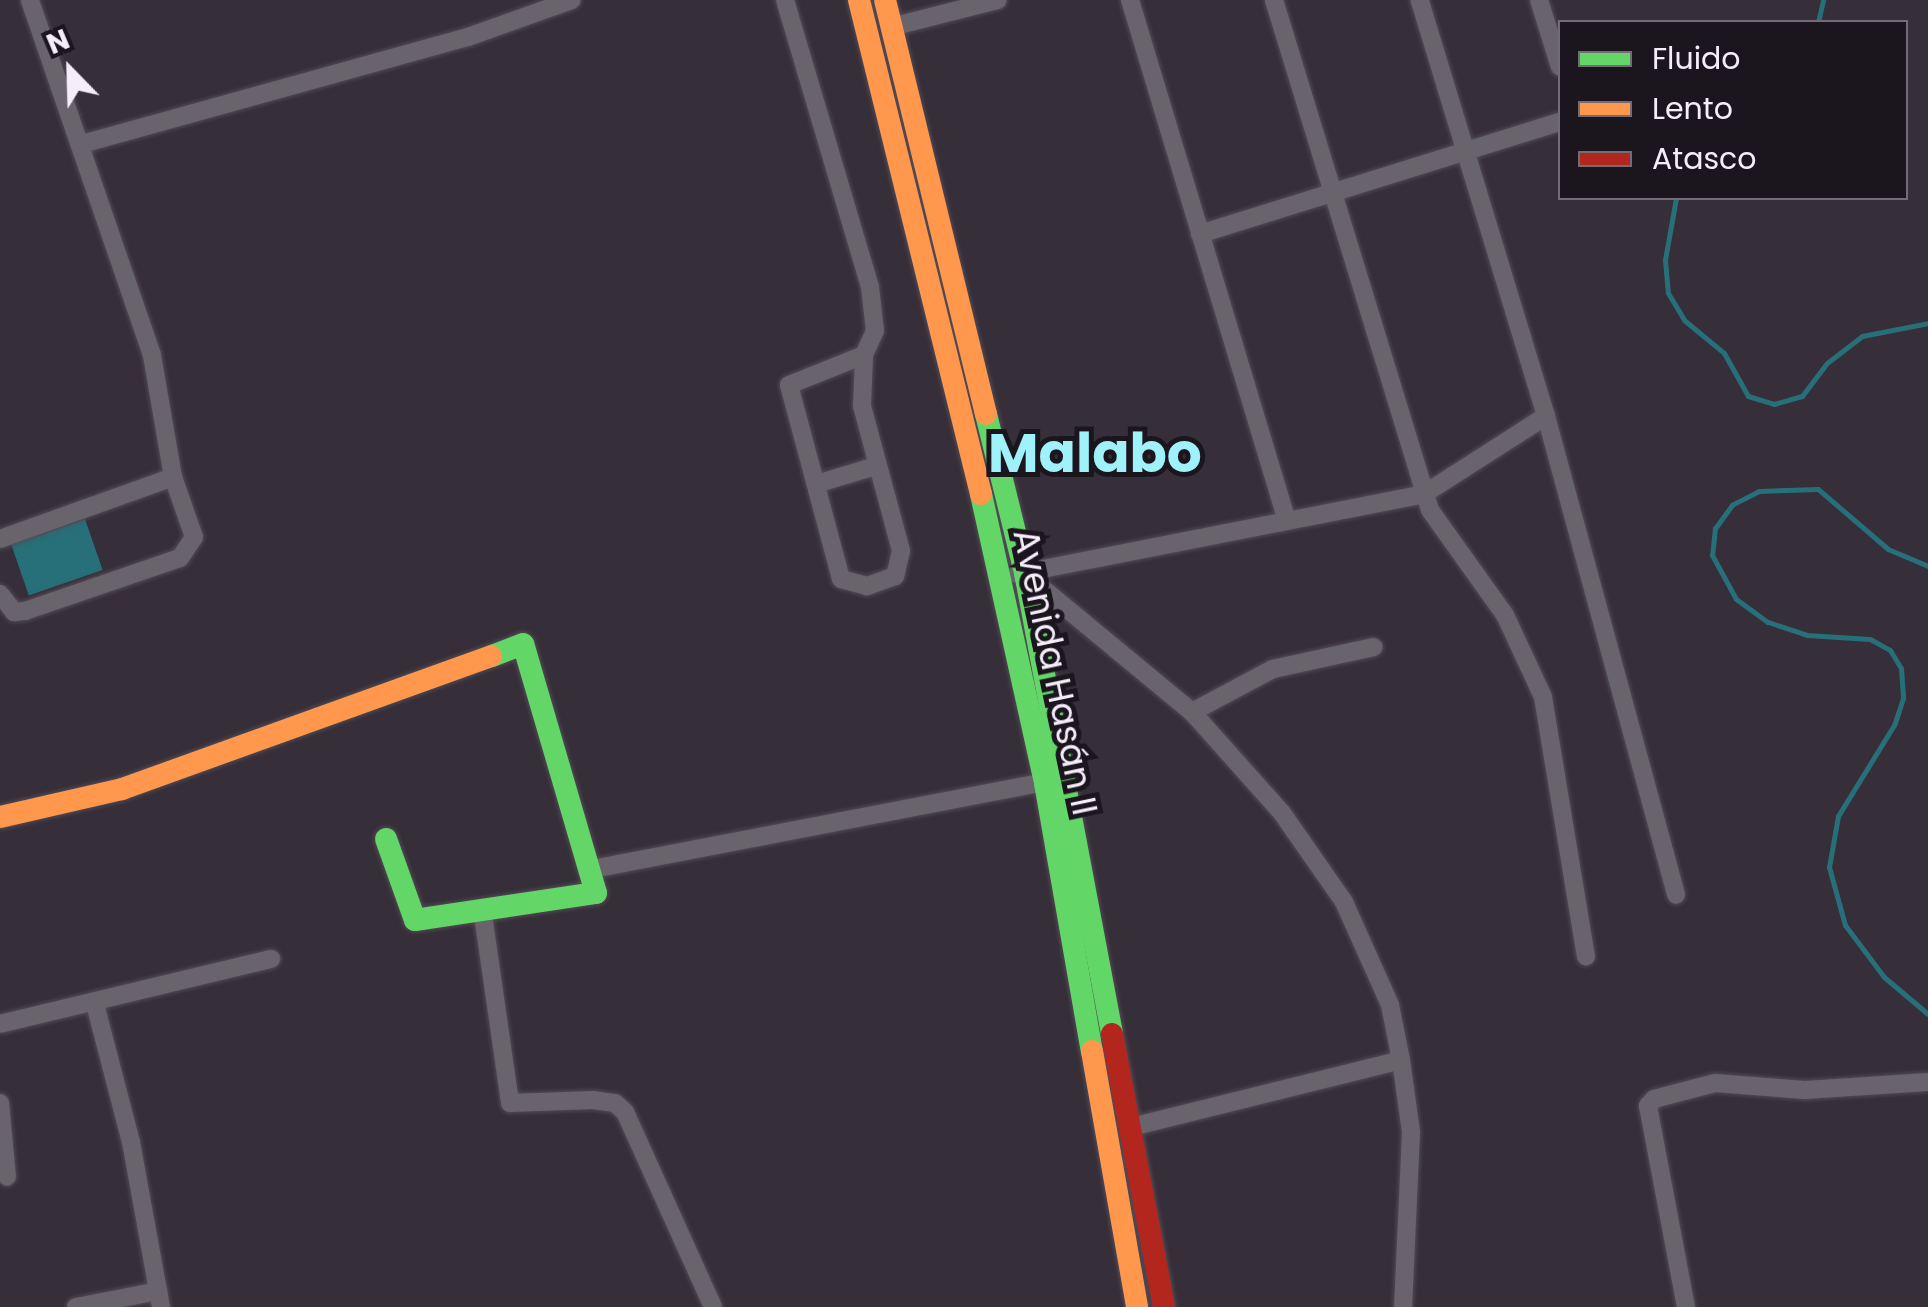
<!DOCTYPE html>
<html>
<head>
<meta charset="utf-8">
<style>
	body { margin:0 }
	#map { position:relative; width:1928px; height:1307px; overflow:hidden; background:#362e39; font-family:Poppins,sans-serif }
	div>[style] { position:absolute }
	.water>* { inset:0; background:#277079; transform-origin:0 0 }
	.stream>* { height:5px; margin:-2.5px; padding:0 2.5px; transform-origin:2.5px; border-radius:2.5px; background:#277079 }
	.roads { filter:drop-shadow(0 0 2px #514b55) drop-shadow(0 0 2px #514b55) }
	.street>* { height:18px; margin:-9px; padding:0 9px; transform-origin:9px; border-radius:9px; background:#69636c }
	.fast>* { height:22px; margin:-11px; padding:0 11px; transform-origin:11px; border-radius:11px; background:#63d668 }
	.slow>* { height:22px; margin:-11px; padding:0 11px; transform-origin:11px; border-radius:11px; background:#ff974d }
	.jam>* { height:22px; margin:-11px; padding:0 11px; transform-origin:11px; border-radius:11px; background:#b3261e }
	span { translate:-50% -50%; white-space:nowrap; text-align:center; line-height:1.15; -webkit-text-stroke:10px #1b151e; paint-order:stroke }
	.street-label { font-size:35px; color:#f6edfb }
	.town-label { font-size:55px; color:#9ff1fa; font-weight:700 }
	.legend { position:absolute; left:1558px; top:20px; width:350px; height:180px; box-sizing:border-box; background:#1b151e; border:2px solid #736b76; margin:0; padding:12px 18px; list-style:none; font-size:30px; color:#f6edfb }
	.legend li { display:flex; align-items:center; gap:20px; height:50px }
	.legend b { width:50px; border:2px solid #736b76 }
	.north { position:absolute; left:20px; top:20px; width:100px; height:100px; -webkit-text-stroke:8px #1b151e; paint-order:stroke; rotate:337deg; font-size:28px; font-weight:700; line-height:40px; text-align:center; color:#f6edfb }
	.north::after { content:''; display:block; margin:auto; width:35px; height:45px; background:#f6edfb; clip-path:polygon(50% 0,100% 100%,50% 72%,0 100%) }
</style>
</head>
<body>
<div id="map">
	<div class="water">
		<div style="left:85px;top:519px;width:54px;height:78px;rotate:71deg"></div>
	</div>
	<div class="stream">
		<div style="left:1818px;top:22px;width:23px;rotate:-77deg"></div>
		<div style="left:1676px;top:198px;width:63px;rotate:100.1deg"></div>
		<div style="left:1665px;top:260px;width:33px;rotate:85deg"></div>
		<div style="left:1668px;top:293px;width:31px;rotate:59deg"></div>
		<div style="left:1684px;top:320px;width:52px;rotate:39.5deg"></div>
		<div style="left:1724px;top:353px;width:49px;rotate:60.8deg"></div>
		<div style="left:1748px;top:396px;width:27px;rotate:17deg"></div>
		<div style="left:1774px;top:404px;width:29px;rotate:-16deg"></div>
		<div style="left:1802px;top:396px;width:41px;rotate:-52.9deg"></div>
		<div style="left:1827px;top:363px;width:44px;rotate:-37.6deg"></div>
		<div style="left:1862px;top:336px;width:67px;rotate:-11.1deg"></div>
		<div style="left:1928px;top:566px;width:43px;rotate:-157deg"></div>
		<div style="left:1888px;top:549px;width:92px;rotate:-139.4deg"></div>
		<div style="left:1818px;top:489px;width:59px;rotate:178.1deg"></div>
		<div style="left:1759px;top:491px;width:30px;rotate:153deg"></div>
		<div style="left:1732px;top:505px;width:29px;rotate:126deg"></div>
		<div style="left:1715px;top:528px;width:27px;rotate:96deg"></div>
		<div style="left:1712px;top:555px;width:50px;rotate:61.4deg"></div>
		<div style="left:1736px;top:599px;width:39px;rotate:36deg"></div>
		<div style="left:1768px;top:622px;width:41px;rotate:18.4deg"></div>
		<div style="left:1807px;top:635px;width:63px;rotate:3.6deg"></div>
		<div style="left:1870px;top:639px;width:23px;rotate:29deg"></div>
		<div style="left:1890px;top:650px;width:21px;rotate:59deg"></div>
		<div style="left:1901px;top:668px;width:30px;rotate:86deg"></div>
		<div style="left:1903px;top:698px;width:28px;rotate:108deg"></div>
		<div style="left:1894px;top:725px;width:107px;rotate:121.6deg"></div>
		<div style="left:1838px;top:816px;width:52px;rotate:100deg"></div>
		<div style="left:1829px;top:867px;width:60px;rotate:74.6deg"></div>
		<div style="left:1845px;top:925px;width:65px;rotate:53.1deg"></div>
		<div style="left:1884px;top:977px;width:57px;rotate:40.1deg"></div>
	</div>
	<div class="roads">
		<div class="street">
			<div style="left:785px;top:0;width:299px;rotate:73.5deg"></div>
			<div style="left:870px;top:287px;width:44px;rotate:83.5deg"></div>
			<div style="left:875px;top:331px;width:26px;rotate:115deg"></div>
			<div style="left:864px;top:355px;width:51px;rotate:92.2deg"></div>
			<div style="left:862px;top:406px;width:150px;rotate:74.9deg"></div>
			<div style="left:901px;top:551px;width:26px;rotate:103deg"></div>
			<div style="left:895px;top:576px;width:30px;rotate:160deg"></div>
			<div style="left:867px;top:586px;width:27px;rotate:-165deg"></div>
			<div style="left:841px;top:579px;width:201px;rotate:-105deg"></div>
			<div style="left:789px;top:385px;width:81px;rotate:-21.8deg"></div>
			<div style="left:1130px;top:0;width:544px;rotate:73.23deg"></div>
			<div style="left:1274px;top:0;width:533px;rotate:72.99deg"></div>
			<div style="left:1430px;top:510px;width:129px;rotate:54.5deg"></div>
			<div style="left:1505px;top:615px;width:90px;rotate:65.1deg"></div>
			<div style="left:1543px;top:697px;width:263px;rotate:80.6deg"></div>
			<div style="left:1539px;top:0;width:70px;rotate:72.6deg"></div>
			<div style="left:891px;top:27px;width:110px;rotate:-14.2deg"></div>
			<div style="left:82px;top:144px;width:401px;rotate:-15.5deg"></div>
			<div style="left:468px;top:37px;width:110px;rotate:-19.6deg"></div>
			<div style="left:1200px;top:234px;width:377px;rotate:-17.3deg"></div>
			<div style="left:1546px;top:416px;width:496px;rotate:74.8deg"></div>
			<div style="left:816px;top:484px;width:63px;rotate:-16.7deg"></div>
			<div style="left:0;top:539px;width:184px;rotate:-19.7deg"></div>
			<div style="left:1017px;top:574px;width:415px;rotate:-11.1deg"></div>
			<div style="left:1424px;top:494px;width:145px;rotate:-32.6deg"></div>
			<div style="left:1546px;top:416px;width:435px;rotate:-106.9deg"></div>
			<div style="left:1025px;top:574px;width:217px;rotate:39.6deg"></div>
			<div style="left:1192px;top:712px;width:135px;rotate:48.3deg"></div>
			<div style="left:1282px;top:813px;width:108px;rotate:55.1deg"></div>
			<div style="left:1344px;top:902px;width:113px;rotate:65.9deg"></div>
			<div style="left:1390px;top:1005px;width:56px;rotate:78.7deg"></div>
			<div style="left:1401px;top:1060px;width:73px;rotate:82.1deg"></div>
			<div style="left:1411px;top:1132px;width:175px;rotate:92.6deg"></div>
			<div style="left:0;top:594px;width:23px;rotate:52deg"></div>
			<div style="left:14px;top:612px;width:11px;rotate:-5deg"></div>
			<div style="left:25px;top:611px;width:164px;rotate:-18.9deg"></div>
			<div style="left:180px;top:558px;width:25px;rotate:-56deg"></div>
			<div style="left:194px;top:537px;width:64px;rotate:-109.3deg"></div>
			<div style="left:173px;top:477px;width:124px;rotate:-99.8deg"></div>
			<div style="left:152px;top:355px;width:375px;rotate:-109deg"></div>
			<div style="left:1192px;top:712px;width:92px;rotate:-28deg"></div>
			<div style="left:1273px;top:669px;width:103px;rotate:-12.3deg"></div>
			<div style="left:593px;top:869px;width:467px;rotate:-10.9deg"></div>
			<div style="left:482px;top:908px;width:197px;rotate:81.8deg"></div>
			<div style="left:510px;top:1103px;width:83px;rotate:-2.1deg"></div>
			<div style="left:593px;top:1100px;width:22px;rotate:8deg"></div>
			<div style="left:615px;top:1103px;width:13px;rotate:42deg"></div>
			<div style="left:625px;top:1112px;width:214px;rotate:65.7deg"></div>
			<div style="left:95px;top:1004px;width:143px;rotate:75.4deg"></div>
			<div style="left:131px;top:1142px;width:168px;rotate:79.7deg"></div>
			<div style="left:0;top:1024px;width:279px;rotate:-13.5deg"></div>
			<div style="left:0;top:1103px;width:74px;rotate:84.6deg"></div>
			<div style="left:1131px;top:1127px;width:278px;rotate:-13.9deg"></div>
			<div style="left:76px;top:1307px;width:84px;rotate:-11deg"></div>
			<div style="left:1686px;top:1307px;width:205px;rotate:-100.7deg"></div>
			<div style="left:1648px;top:1106px;width:9px;rotate:-49deg"></div>
			<div style="left:1654px;top:1099px;width:63px;rotate:-14.7deg"></div>
			<div style="left:1715px;top:1083px;width:90px;rotate:4.4deg"></div>
			<div style="left:1805px;top:1090px;width:123px;rotate:-3.7deg"></div>
		</div>
		<div class="fast">
			<div style="left:986px;top:414px;width:164px;rotate:76.2deg"></div>
			<div style="left:1025px;top:573px;width:469px;rotate:79.3deg"></div>
			<div style="left:981px;top:494px;width:296px;rotate:77.5deg"></div>
			<div style="left:1045px;top:783px;width:272px;rotate:80.1deg"></div>
			<div style="left:386px;top:839px;width:86px;rotate:70.3deg"></div>
			<div style="left:415px;top:920px;width:183px;rotate:-8.5deg"></div>
			<div style="left:596px;top:893px;width:259px;rotate:-106.3deg"></div>
			<div style="left:523px;top:644px;width:34px;rotate:159deg"></div>
		</div>
		<div class="slow">
			<div style="left:859px;top:0;width:509px;rotate:76.13deg"></div>
			<div style="left:885px;top:0;width:426px;rotate:76.3deg"></div>
			<div style="left:0;top:817px;width:125px;rotate:-12.9deg"></div>
			<div style="left:122px;top:789px;width:392px;rotate:-19.8deg"></div>
			<div style="left:1092px;top:1051px;width:260px;rotate:80deg"></div>
		</div>
		<div class="jam">
			<div style="left:1112px;top:1034px;width:278px;rotate:79.2deg"></div>
		</div>
	</div>
	<div class="street-label">
		<span style="left:1055px;top:672px;rotate:78deg">Avenida Hasán II</span>
	</div>
	<div class="town-label">
		<span style="left:1095px;top:453px">Malabo</span>
	</div>
	<ul class="legend">
	<li><b style="height:12px;background:#63d668"></b>Fluido</li>
	<li><b style="height:12px;background:#ff974d"></b>Lento</li>
	<li><b style="height:12px;background:#b3261e"></b>Atasco</li>
	</ul>
	<div class="north">N</div>
</div>
</body>
</html>
